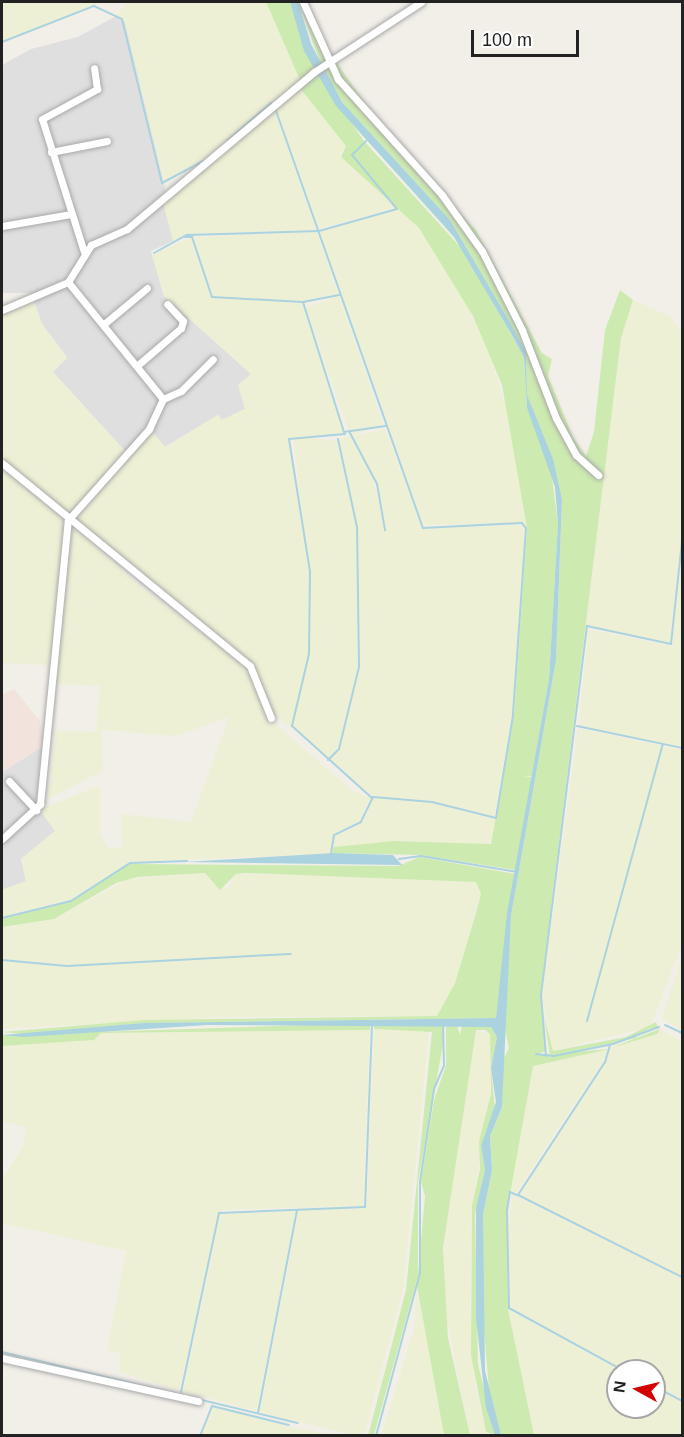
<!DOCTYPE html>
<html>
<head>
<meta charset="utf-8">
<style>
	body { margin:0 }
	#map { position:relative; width:684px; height:1437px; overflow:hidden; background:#f2efe9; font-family:Arial,sans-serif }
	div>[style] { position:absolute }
	.residential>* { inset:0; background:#e0dfdf }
	.military>* { inset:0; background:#f3e3dd }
	.farmland>* { inset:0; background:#eef0d5; transform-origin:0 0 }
	.grass>* { inset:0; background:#cdebb0 }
	.water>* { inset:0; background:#aad3df }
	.stream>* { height:2px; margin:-1px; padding:0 1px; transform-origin:1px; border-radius:1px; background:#aad3df }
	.roads { filter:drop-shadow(0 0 2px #a9a9a9) drop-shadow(0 0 2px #a9a9a9) }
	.minor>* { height:7px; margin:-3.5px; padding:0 3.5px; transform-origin:3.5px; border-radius:3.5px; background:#fff }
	span { translate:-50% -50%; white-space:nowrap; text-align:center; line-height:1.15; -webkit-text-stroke:4.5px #fff; paint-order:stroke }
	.frame { position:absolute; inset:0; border:3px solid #222; pointer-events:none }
	.north { position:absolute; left:606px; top:1359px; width:60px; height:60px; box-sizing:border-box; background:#fff; border:2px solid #a7a7a7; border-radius:50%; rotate:278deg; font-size:16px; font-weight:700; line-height:24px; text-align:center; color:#222 }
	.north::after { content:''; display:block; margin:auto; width:21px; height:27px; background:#d40000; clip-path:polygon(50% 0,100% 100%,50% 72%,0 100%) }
	.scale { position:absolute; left:471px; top:30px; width:108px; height:27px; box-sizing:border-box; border:3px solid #222; border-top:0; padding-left:8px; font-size:18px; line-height:21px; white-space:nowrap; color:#222; -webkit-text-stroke:4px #fff; paint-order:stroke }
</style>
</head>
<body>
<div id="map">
	<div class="residential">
		<div style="clip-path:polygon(116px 16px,125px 22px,164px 183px,173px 241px,151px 251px,164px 296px,251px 374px,245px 409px,222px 420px,218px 415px,165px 447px,148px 427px,125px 451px,53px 372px,67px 357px,42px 324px,31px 293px,2px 293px,2px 65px,31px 49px,78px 37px)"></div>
		<div style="clip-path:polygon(45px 745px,36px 804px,55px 831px,21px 859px,26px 881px,2px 890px,2px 772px)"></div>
	</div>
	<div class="military">
		<div style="clip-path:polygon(14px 689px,40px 721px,45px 745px,2px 772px,2px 695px)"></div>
	</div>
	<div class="farmland">
		<div style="clip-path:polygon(2px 2px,103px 2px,2px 41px)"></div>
		<div style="clip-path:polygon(127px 2px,266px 2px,300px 80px,201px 161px,164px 183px,125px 22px,116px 16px)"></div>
		<div style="clip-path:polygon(300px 88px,347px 146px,340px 153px,398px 207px,319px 229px,275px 107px)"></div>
		<div style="clip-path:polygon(274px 108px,316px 230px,187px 234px,173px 241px,163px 203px)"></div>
		<div style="clip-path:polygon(401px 207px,441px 257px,487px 345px,515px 436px,526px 523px,423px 525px,320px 232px)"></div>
		<div style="clip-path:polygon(317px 232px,338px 294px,303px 301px,213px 296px,193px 237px)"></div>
		<div style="clip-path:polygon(191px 238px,211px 297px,303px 303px,344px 433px,288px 439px,310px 572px,309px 654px,291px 729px,272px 713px,253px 668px,75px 521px,151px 430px,165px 447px,218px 415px,222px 420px,245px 409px,238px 385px,251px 374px,164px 296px,152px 255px)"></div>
		<div style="left:339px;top:296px;width:136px;height:35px;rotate:71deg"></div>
		<div style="clip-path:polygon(33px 299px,42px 324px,67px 358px,53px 372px,125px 451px,69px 517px,2px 459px,2px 315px)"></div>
		<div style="clip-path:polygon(633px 300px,670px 316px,682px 332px,682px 532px,670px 644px,586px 625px,621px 338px)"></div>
		<div style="clip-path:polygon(385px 429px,422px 528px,525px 525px,526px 573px,512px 716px,494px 818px,432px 801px,372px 796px,330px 760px,340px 749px,360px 667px,358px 527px,339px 439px,350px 436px,372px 476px,386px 531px,378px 484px,352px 436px)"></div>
		<div style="clip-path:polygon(293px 436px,337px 441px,357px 527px,357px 674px,339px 749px,328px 759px,292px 726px,310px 655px,311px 589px)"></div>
		<div style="clip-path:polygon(2px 468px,65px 521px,51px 665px,2px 663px)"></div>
		<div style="clip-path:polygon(70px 525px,140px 586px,248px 668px,270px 719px,352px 790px,371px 798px,360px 821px,334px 835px,330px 854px,129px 862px,70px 900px,2px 918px,2px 890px,26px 881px,21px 859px,55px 831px,40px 810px,100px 785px,100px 834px,108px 848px,122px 847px,122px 814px,191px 822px,229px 717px,176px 736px,102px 730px,103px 771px,48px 799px,56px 731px,96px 732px,100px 686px,54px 684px)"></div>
		<div style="clip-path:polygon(682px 554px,682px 748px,579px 726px,588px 629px,672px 646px)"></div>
		<div style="clip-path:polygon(578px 728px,682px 750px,682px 944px,650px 1027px,552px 1051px,542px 995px)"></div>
		<div style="clip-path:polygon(374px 798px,431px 802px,497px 820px,493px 839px,485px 845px,406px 841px,334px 847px,333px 837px,358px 826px)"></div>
		<div style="clip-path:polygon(205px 873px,227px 889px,236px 874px,397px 875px,476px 882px,481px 894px,455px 983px,437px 1016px,222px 1017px,2px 1029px,2px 961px,67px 967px,292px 955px,67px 965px,2px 959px,2px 927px,54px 919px,128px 879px)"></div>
		<div style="clip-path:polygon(682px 957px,682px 1031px,662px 1018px)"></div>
		<div style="clip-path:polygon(374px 1029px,429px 1031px,403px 1290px,364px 1435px,353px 1435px,260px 1412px,299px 1210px,366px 1208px)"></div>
		<div style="clip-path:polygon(660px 1029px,682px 1041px,682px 1276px,518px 1195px,611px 1048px)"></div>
		<div style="clip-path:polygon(370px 1030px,363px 1206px,222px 1210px,179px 1390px,119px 1372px,121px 1354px,107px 1350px,126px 1251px,2px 1223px,3px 1179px,24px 1144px,26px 1127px,2px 1121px,2px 1046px,96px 1039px,101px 1033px)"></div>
		<div style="clip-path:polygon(476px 1030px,490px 1034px,490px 1104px,473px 1199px,470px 1303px,475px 1385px,487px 1435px,470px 1436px,443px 1300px,445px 1215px)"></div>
		<div style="clip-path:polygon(610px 1049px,517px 1192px,510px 1191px,533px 1065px)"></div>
		<div style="clip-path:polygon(512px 1194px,682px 1278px,682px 1400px,654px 1385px,654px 1371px,626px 1371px,510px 1307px,507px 1237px)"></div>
		<div style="clip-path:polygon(296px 1211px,257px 1411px,183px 1391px,221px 1214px)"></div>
		<div style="clip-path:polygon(417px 1286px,444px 1435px,381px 1436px,414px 1328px)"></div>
		<div style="clip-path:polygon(508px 1309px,622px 1371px,618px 1407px,654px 1407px,654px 1387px,682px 1403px,682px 1435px,534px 1435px)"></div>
		<div style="clip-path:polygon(214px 1407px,290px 1427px,333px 1435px,201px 1435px)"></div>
	</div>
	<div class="grass">
		<div style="clip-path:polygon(266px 2px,290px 2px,314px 69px,300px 80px)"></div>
		<div style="clip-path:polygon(298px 2px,307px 2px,330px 58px,321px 64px)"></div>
		<div style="clip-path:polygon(337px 63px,377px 120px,476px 230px,542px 353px,552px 359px,548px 376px,573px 437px,586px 456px,594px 432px,605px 330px,620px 290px,633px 300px,621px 338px,541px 989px,546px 1051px,535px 1055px,610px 1049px,533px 1066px,507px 1211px,508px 1309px,534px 1435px,501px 1435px,490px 1402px,481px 1293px,483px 1215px,492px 1170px,490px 1136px,502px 1107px,502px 1062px,509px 1048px,503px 1020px,511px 916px,556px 660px,562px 500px,527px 395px,526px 352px,450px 220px,342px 102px,323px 69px)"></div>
		<div style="clip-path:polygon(317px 73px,364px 141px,462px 249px,524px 357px,527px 408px,550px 462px,558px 524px,549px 679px,532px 776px,523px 777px,532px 777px,532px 782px,516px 870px,420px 855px,332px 853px,334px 847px,394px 841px,491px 844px,514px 716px,527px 528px,502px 385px,473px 316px,419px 228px,341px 157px,346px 146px,300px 88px)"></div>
		<div style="clip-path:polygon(420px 857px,515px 874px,496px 1018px,143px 1023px,23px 1034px,2px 1032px,145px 1020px,437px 1016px,455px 983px,476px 913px,481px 894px,476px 882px,245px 873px,236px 874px,220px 890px,205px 873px,137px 877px,116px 883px,54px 919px,2px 927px,2px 919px,70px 902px,130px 864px,398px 866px)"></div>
		<div style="clip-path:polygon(544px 1016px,553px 1051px,626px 1037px,656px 1022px,658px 1027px,649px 1029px,636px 1036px,636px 1038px,660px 1029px,657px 1034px,611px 1048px,636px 1038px,550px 1056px)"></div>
		<div style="clip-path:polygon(370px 1023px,370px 1030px,101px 1033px,94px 1040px,2px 1046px,2px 1035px)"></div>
		<div style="clip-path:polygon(374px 1023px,442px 1024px,444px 1039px,418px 1182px,418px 1276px,374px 1435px,368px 1436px,406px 1290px,432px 1032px,374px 1029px)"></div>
		<div style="clip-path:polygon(462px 1025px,491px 1027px,497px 1037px,491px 1068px,495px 1109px,481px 1146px,485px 1170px,475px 1214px,478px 1364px,495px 1435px,486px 1432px,471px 1355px,472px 1205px,480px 1169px,479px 1141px,491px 1094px,490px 1034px,485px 1030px,476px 1030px,443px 1248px,448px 1338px,470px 1435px,444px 1435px,417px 1286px,425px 1196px,421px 1182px,434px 1100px,446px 1065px,446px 1027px,457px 1026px,460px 1035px)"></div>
	</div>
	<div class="water">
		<div style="clip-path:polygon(290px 2px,298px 2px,311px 44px,342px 102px,450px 220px,508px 319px,526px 352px,527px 395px,553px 459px,562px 500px,556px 660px,511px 916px,502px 1107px,490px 1136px,492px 1170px,483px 1215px,485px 1371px,501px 1435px,495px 1435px,486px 1408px,476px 1318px,476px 1208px,485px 1170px,481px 1146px,496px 1102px,491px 1068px,497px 1037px,491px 1027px,207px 1025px,24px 1037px,2px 1035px,143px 1023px,496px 1018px,507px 913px,549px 679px,558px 524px,555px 487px,527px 408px,524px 357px,510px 332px,454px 237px,336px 106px,304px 51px)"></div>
		<div style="clip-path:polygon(334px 853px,393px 855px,402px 865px,184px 862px)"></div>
	</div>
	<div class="stream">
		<div style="left:2px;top:42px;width:99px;rotate:-21.4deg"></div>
		<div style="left:94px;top:6px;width:31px;rotate:25deg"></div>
		<div style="left:122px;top:19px;width:169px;rotate:76.3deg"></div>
		<div style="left:162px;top:183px;width:47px;rotate:-28.2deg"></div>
		<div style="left:275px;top:108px;width:445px;rotate:70.6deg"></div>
		<div style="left:423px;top:528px;width:99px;rotate:-2.9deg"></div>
		<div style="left:522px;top:523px;width:6px;rotate:51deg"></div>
		<div style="left:526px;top:528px;width:188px;rotate:94deg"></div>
		<div style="left:513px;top:716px;width:103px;rotate:99.5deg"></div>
		<div style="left:496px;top:818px;width:66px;rotate:-166deg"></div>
		<div style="left:432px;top:802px;width:59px;rotate:-175.2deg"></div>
		<div style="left:373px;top:797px;width:28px;rotate:116deg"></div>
		<div style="left:361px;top:822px;width:30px;rotate:154deg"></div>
		<div style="left:334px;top:835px;width:19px;rotate:99deg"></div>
		<div style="left:228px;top:140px;width:57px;rotate:-40.7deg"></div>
		<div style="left:185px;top:237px;width:7px"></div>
		<div style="left:192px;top:237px;width:63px;rotate:71.6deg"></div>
		<div style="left:212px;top:297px;width:91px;rotate:3.1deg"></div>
		<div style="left:303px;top:302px;width:38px;rotate:-11deg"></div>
		<div style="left:154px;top:253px;width:38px;rotate:-29deg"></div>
		<div style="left:187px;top:235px;width:132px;rotate:-1.7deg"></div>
		<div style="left:319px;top:231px;width:81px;rotate:-15.8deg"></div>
		<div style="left:397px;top:209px;width:70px;rotate:-129.8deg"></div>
		<div style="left:352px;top:155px;width:20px;rotate:-45deg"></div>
		<div style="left:303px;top:302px;width:136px;rotate:72.5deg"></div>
		<div style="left:344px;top:432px;width:42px;rotate:-8.1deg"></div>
		<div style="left:350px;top:433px;width:58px;rotate:62.1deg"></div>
		<div style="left:377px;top:484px;width:47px;rotate:80.1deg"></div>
		<div style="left:345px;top:434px;width:56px;rotate:174.9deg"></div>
		<div style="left:289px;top:439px;width:135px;rotate:81deg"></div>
		<div style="left:310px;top:572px;width:82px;rotate:90.7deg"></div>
		<div style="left:309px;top:654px;width:74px;rotate:103.3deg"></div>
		<div style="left:292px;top:726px;width:108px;rotate:42deg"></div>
		<div style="left:577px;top:726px;width:107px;rotate:11.8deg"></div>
		<div style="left:328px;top:760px;width:16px;rotate:-45deg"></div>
		<div style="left:339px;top:749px;width:84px;rotate:-76.3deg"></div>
		<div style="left:359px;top:667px;width:140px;rotate:-90.8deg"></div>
		<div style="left:357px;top:527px;width:90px;rotate:-102.2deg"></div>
		<div style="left:399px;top:859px;width:22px;rotate:-8deg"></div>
		<div style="left:421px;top:856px;width:98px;rotate:9.4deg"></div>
		<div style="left:2px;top:918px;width:71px;rotate:-13.8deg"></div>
		<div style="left:71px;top:901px;width:70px;rotate:-32.8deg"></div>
		<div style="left:130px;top:863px;width:57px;rotate:-2deg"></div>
		<div style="left:2px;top:960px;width:65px;rotate:5.3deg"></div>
		<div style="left:67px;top:966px;width:224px;rotate:-3.1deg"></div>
		<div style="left:587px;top:1021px;width:287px;rotate:-74.7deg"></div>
		<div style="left:665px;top:1025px;width:19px;rotate:25deg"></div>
		<div style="left:610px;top:1045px;width:18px;rotate:106deg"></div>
		<div style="left:605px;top:1062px;width:159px;rotate:123.2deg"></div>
		<div style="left:518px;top:1195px;width:183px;rotate:26.6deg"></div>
		<div style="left:536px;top:1054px;width:18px;rotate:6deg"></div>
		<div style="left:554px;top:1056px;width:60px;rotate:-11.5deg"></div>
		<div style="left:613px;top:1044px;width:49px;rotate:-20.3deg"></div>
		<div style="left:546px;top:1056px;width:61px;rotate:-94.7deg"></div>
		<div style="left:541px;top:995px;width:372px;rotate:-82.9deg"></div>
		<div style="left:587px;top:626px;width:86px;rotate:12.1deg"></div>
		<div style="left:671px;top:644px;width:104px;rotate:-83.9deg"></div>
		<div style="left:517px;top:1195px;width:8px;rotate:-157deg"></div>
		<div style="left:510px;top:1192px;width:20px;rotate:99deg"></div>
		<div style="left:507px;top:1212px;width:96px;rotate:88.8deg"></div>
		<div style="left:509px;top:1308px;width:131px;rotate:28.7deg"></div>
		<div style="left:2px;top:1352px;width:304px;rotate:13.5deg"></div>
		<div style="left:654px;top:1386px;width:32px;rotate:28deg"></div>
		<div style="left:181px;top:1392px;width:183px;rotate:-78deg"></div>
		<div style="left:219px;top:1213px;width:146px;rotate:-2.4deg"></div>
		<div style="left:365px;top:1207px;width:185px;rotate:-87.8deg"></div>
		<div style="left:258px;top:1413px;width:207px;rotate:-79.1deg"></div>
		<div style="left:200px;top:1436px;width:32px;rotate:-68deg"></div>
		<div style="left:212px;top:1406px;width:79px;rotate:13.9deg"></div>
		<div style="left:376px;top:1436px;width:169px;rotate:-74.9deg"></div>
		<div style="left:420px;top:1273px;width:91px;rotate:-90deg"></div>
		<div style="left:420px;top:1182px;width:94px;rotate:-81.4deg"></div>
		<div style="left:434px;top:1089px;width:25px;rotate:-67deg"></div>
		<div style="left:444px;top:1066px;width:45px;rotate:-91.3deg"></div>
	</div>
	<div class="roads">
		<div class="minor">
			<div style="left:303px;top:2px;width:85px;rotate:65.6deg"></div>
			<div style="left:338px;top:79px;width:156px;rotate:48.1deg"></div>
			<div style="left:442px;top:195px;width:69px;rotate:54.5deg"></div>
			<div style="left:482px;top:251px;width:89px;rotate:63.1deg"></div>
			<div style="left:522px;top:330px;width:94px;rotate:68.9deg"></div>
			<div style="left:556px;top:418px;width:42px;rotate:61.6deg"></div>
			<div style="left:576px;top:455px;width:30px;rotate:42deg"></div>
			<div style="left:51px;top:152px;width:57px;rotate:-11.1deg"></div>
			<div style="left:2px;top:226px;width:70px;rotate:-9.9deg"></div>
			<div style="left:84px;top:252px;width:139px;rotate:-107.5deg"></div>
			<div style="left:42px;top:119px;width:63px;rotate:-28.6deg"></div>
			<div style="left:97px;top:89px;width:21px;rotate:-98deg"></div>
			<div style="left:2px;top:310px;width:72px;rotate:-23deg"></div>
			<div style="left:68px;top:282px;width:44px;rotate:-58.1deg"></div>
			<div style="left:91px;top:245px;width:39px;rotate:-24deg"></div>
			<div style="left:127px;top:229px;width:244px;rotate:-40deg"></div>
			<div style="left:314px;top:72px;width:128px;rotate:-33.2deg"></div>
			<div style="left:104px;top:324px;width:56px;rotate:-39.9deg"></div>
			<div style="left:139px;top:364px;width:55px;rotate:-40.6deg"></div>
			<div style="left:181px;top:328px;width:7px;rotate:-74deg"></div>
			<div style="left:183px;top:321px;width:23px;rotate:-133deg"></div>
			<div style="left:163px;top:399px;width:20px;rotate:-24deg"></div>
			<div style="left:181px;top:391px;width:45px;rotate:-45deg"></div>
			<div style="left:2px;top:463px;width:320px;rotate:39.3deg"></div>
			<div style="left:250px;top:666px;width:56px;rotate:68deg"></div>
			<div style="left:9px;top:781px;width:40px;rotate:47deg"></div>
			<div style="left:2px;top:839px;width:52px;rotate:-42.6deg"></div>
			<div style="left:40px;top:804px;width:285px;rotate:-84.4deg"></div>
			<div style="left:68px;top:520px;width:122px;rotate:-48.3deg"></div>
			<div style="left:149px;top:429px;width:33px;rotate:-65deg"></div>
			<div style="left:163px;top:399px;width:151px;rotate:-129.1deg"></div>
			<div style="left:2px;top:1358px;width:201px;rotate:12.4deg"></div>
		</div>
	</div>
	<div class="frame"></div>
	<div class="north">N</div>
	<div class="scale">100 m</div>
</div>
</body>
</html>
